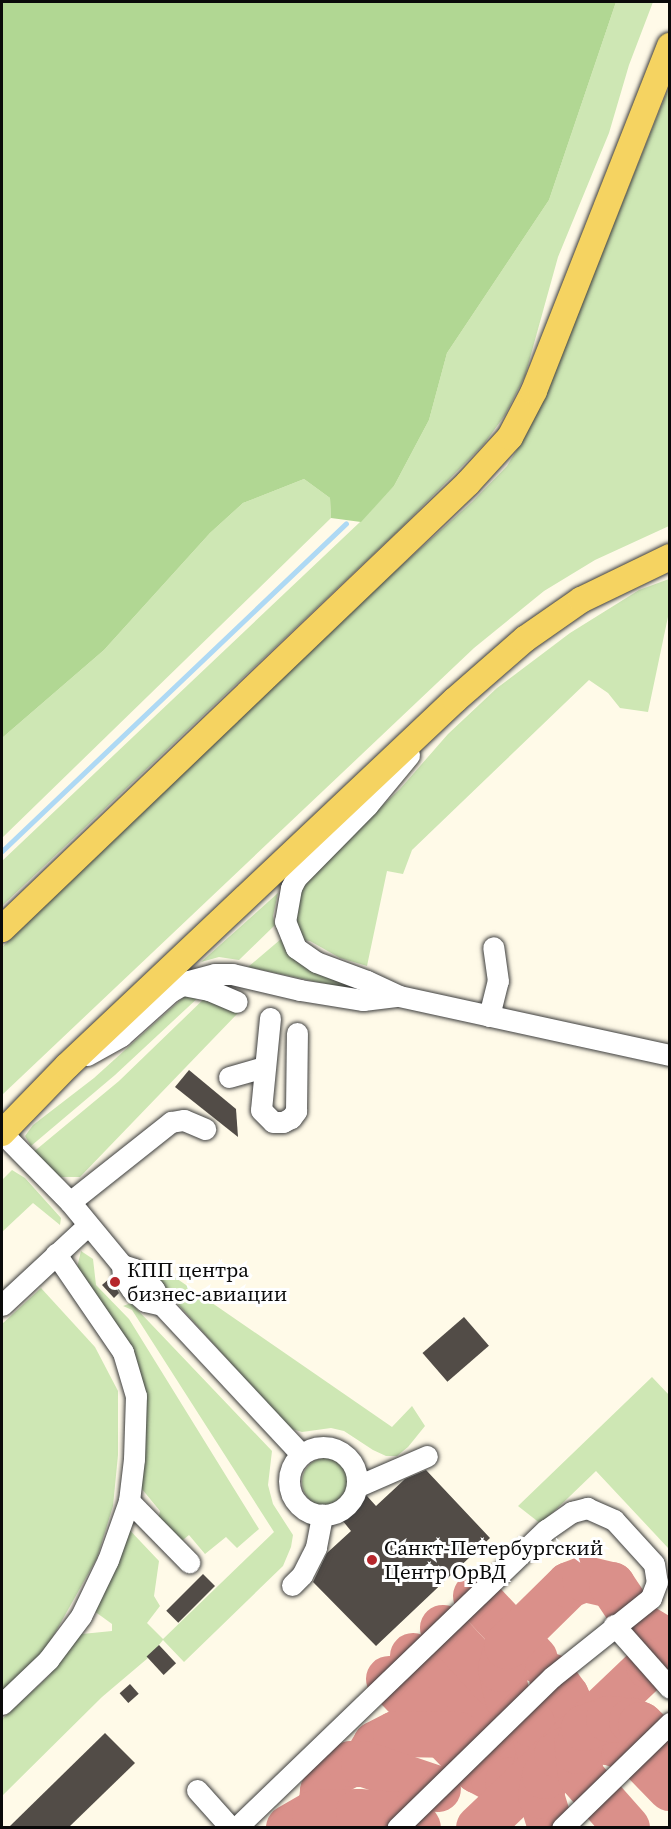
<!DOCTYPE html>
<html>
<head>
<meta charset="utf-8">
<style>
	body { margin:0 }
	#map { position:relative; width:671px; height:1829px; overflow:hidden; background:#fffae8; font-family:"Source Serif 4",serif }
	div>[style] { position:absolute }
	.green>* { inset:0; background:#cee7b4 }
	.round { border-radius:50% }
	.forest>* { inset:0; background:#b1d793 }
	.stream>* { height:5px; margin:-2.5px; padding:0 2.5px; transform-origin:2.5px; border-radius:2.5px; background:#aed9f4 }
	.taxiway>* { height:46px; margin:-23px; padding:0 23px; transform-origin:23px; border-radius:23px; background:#da908a }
	.building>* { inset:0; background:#524c47; transform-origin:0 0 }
	.roads { filter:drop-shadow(0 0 2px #3d3d3d) drop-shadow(0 0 2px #3d3d3d) }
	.minor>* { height:21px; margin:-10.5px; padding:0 10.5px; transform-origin:10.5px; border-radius:10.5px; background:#fff }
	.minor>.ring { margin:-10.5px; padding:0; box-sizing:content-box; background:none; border:21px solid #fff; border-radius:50% }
	.major>* { height:26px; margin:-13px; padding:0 13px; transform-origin:13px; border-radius:13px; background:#f5d361 }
	.dots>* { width:16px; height:16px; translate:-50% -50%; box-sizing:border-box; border:3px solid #fff; border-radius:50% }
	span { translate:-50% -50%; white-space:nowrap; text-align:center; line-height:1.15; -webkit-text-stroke:6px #fff; paint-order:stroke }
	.poi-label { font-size:21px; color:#0a0a0a }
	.left { translate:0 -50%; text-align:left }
	.frame { position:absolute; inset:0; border:3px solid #0a0a0a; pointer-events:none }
</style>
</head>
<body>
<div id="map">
	<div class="green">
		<div style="clip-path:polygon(616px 2px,653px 2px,629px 65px,609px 133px,558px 257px,525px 376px,505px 415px,484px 444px,403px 526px,2px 906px,2px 861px,360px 522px,394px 486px,429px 420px,447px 353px,549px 200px)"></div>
		<div style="clip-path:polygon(669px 87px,669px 526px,595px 560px,544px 591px,474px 648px,2px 1095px,2px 947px,373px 591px,472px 502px,507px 466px,526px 435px,542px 403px)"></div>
		<div style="clip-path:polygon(304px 479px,330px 498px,331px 518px,2px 838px,2px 738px,104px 650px,210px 533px,243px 503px)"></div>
		<div style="clip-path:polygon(669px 579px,669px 612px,648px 712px,620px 708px,608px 693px,589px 680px,412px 850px,403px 874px,387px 871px,367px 966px,340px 958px,310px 941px,303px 940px,293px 924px,294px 902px,308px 875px,400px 789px,448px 734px,497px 688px,570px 633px,639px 590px)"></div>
		<div style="clip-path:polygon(278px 893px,273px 916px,275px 925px,239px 960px,219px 957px,201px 962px)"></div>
		<div style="clip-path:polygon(281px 939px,300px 964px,353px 984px,354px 990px,248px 967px)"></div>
		<div style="clip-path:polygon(187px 994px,201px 995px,115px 1075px,31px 1146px,25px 1136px,33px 1125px,94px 1078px)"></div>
		<div style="clip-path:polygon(209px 994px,224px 1001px,238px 1013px,80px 1177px,58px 1177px,31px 1154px,119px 1081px)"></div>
		<div style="clip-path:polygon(12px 1170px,25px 1178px,61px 1218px,60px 1225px,33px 1203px,2px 1232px,2px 1180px)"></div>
		<div style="clip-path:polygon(81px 1251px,93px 1259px,96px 1285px,129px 1319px,259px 1529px,237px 1548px,226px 1537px,205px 1554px,189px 1535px,178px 1544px,158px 1520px,160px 1511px,137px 1483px,139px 1389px,76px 1272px)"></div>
		<div style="clip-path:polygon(157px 1265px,392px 1427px,412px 1406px,425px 1426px,408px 1447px,397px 1456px,386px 1456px,373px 1450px,344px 1431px,331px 1428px,302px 1432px,289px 1428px,151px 1274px)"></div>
		<div style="clip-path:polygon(41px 1288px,95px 1347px,118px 1391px,118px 1455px,113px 1506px,97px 1558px,41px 1658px,2px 1695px,2px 1324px)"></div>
		<div style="clip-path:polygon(131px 1303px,272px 1451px,268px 1485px,273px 1504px,293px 1535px,291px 1547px,283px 1566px,184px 1662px,163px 1640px,148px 1658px,102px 1697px,2px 1796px,2px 1719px,49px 1676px,72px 1635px,112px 1631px,112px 1624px,90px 1608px,123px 1523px,159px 1561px,154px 1596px,160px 1606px,147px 1623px,163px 1639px,274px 1532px,132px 1310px,123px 1306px)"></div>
		<div style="clip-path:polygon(652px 1377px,669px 1395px,669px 1549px,596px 1471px,541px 1524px,518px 1506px)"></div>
		<div class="round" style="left:302px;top:1458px;width:48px;height:48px"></div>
	</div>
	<div class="forest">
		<div style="clip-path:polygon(2px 2px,616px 2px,549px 200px,447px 353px,429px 420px,394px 486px,361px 522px,331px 518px,330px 498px,304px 479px,243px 503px,210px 533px,104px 650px,2px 738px)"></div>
	</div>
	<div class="stream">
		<div style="left:2px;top:851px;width:475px;rotate:-43.6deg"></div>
	</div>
	<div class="taxiway">
		<div style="left:476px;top:1596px;width:86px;rotate:46.9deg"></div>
		<div style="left:413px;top:1656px;width:133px;rotate:46.2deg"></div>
		<div style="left:505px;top:1752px;width:18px;rotate:22deg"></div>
		<div style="left:522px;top:1759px;width:16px;rotate:4deg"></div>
		<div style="left:538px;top:1760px;width:20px;rotate:-15deg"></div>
		<div style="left:557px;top:1755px;width:23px;rotate:-61deg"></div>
		<div style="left:568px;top:1735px;width:28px;rotate:-84deg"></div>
		<div style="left:571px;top:1707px;width:12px;rotate:-114deg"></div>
		<div style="left:566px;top:1696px;width:24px;rotate:-126deg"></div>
		<div style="left:389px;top:1679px;width:127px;rotate:46deg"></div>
		<div style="left:477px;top:1770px;width:19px;rotate:28deg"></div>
		<div style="left:494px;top:1779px;width:14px;rotate:8deg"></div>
		<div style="left:508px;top:1781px;width:25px;rotate:-9deg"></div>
		<div style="left:533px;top:1777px;width:26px;rotate:-74deg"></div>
		<div style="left:540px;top:1752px;width:29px;rotate:-106deg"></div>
		<div style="left:532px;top:1724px;width:131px;rotate:-132.8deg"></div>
		<div style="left:507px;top:1695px;width:27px;rotate:-103deg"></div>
		<div style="left:501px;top:1669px;width:24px;rotate:-75deg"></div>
		<div style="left:507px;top:1646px;width:87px;rotate:-44.5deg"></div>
		<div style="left:569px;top:1585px;width:17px;rotate:-21deg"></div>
		<div style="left:585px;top:1579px;width:28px;rotate:13deg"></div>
		<div style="left:612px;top:1585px;width:47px;rotate:56.3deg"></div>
		<div style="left:638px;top:1624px;width:37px;rotate:31deg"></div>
		<div style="left:364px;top:1764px;width:23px;rotate:-59deg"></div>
		<div style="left:376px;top:1744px;width:22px;rotate:-27deg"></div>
		<div style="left:396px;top:1734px;width:63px;rotate:0.9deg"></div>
		<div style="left:327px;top:1813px;width:13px;rotate:-113deg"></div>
		<div style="left:322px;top:1801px;width:10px;rotate:-84deg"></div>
		<div style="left:323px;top:1791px;width:21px;rotate:-59deg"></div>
		<div style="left:334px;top:1773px;width:19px;rotate:-28deg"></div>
		<div style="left:351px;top:1764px;width:13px"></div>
		<div style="left:364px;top:1764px;width:78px;rotate:18.7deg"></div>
		<div style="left:289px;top:1828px;width:30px;rotate:-30deg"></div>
		<div style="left:315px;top:1813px;width:44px;rotate:-1.3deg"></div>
		<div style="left:359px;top:1812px;width:51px;rotate:4.5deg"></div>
		<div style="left:410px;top:1816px;width:14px;rotate:56deg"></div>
		<div style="left:479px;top:1828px;width:235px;rotate:-43.6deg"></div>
		<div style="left:649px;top:1666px;width:23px;rotate:-23deg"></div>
		<div style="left:551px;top:1828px;width:34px;rotate:-107deg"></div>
		<div style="left:541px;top:1796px;width:20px;rotate:-79deg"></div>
		<div style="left:545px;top:1776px;width:24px;rotate:-60deg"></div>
		<div style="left:557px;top:1755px;width:23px;rotate:-29deg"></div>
		<div style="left:577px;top:1744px;width:11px;rotate:-15deg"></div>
		<div style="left:588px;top:1741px;width:21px;rotate:3deg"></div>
		<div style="left:609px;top:1742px;width:18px;rotate:19deg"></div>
		<div style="left:626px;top:1748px;width:14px;rotate:30deg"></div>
		<div style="left:638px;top:1755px;width:46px;rotate:45.9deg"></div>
		<div style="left:627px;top:1828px;width:69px;rotate:-131.5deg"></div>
		<div style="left:581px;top:1776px;width:25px;rotate:-97deg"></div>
		<div style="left:578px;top:1751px;width:24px;rotate:-75deg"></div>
		<div style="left:584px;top:1728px;width:27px;rotate:-20deg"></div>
		<div style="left:609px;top:1719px;width:23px;rotate:5deg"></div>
		<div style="left:632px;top:1721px;width:10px;rotate:24deg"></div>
		<div style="left:641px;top:1725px;width:40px;rotate:43deg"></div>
	</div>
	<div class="building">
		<div style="clip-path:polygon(189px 1070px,236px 1109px,238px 1137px,175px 1087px)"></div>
		<div style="clip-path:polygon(110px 1278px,119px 1293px,114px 1298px,102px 1285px)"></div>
		<div style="left:464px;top:1317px;width:38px;height:55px;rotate:49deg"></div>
		<div style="clip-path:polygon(426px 1470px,490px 1538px,376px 1646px,313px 1582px,327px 1553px,351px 1531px,338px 1515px,356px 1498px,367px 1496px,376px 1506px,405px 1479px)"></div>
		<div style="left:203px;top:1574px;width:17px;height:52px;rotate:45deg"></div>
		<div style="left:159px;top:1645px;width:25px;height:17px;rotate:47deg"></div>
		<div style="left:130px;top:1684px;width:13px;height:14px;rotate:48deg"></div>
		<div style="clip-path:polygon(105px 1733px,135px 1763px,69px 1827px,9px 1827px)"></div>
	</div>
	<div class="roads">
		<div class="minor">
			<div style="left:409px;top:755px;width:66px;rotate:129.5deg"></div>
			<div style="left:367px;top:806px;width:101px;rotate:134.6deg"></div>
			<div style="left:296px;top:878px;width:11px;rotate:117deg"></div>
			<div style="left:291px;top:888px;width:34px;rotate:100deg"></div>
			<div style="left:285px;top:921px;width:29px;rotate:68deg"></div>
			<div style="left:296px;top:948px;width:24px;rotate:35deg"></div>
			<div style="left:316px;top:962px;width:54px;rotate:20.4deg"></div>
			<div style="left:367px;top:981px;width:35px;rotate:25deg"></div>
			<div style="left:399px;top:996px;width:277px;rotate:12.3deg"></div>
			<div style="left:183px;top:985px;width:26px;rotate:11deg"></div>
			<div style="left:209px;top:990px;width:30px;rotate:23deg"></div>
			<div style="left:489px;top:1016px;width:36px;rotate:-76deg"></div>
			<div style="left:498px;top:981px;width:34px;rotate:-98deg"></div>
			<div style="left:270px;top:1018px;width:92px;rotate:95.6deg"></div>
			<div style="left:261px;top:1110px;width:17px;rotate:45deg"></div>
			<div style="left:273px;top:1122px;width:10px"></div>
			<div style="left:283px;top:1122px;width:9px;rotate:-27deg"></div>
			<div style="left:291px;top:1118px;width:9px;rotate:-54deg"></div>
			<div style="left:296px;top:1111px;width:78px;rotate:-89.3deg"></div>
			<div style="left:87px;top:1055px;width:39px;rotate:-29deg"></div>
			<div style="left:121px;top:1036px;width:66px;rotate:-41.9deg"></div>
			<div style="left:170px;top:992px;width:22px;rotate:-30deg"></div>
			<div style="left:189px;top:981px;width:27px;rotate:-15deg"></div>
			<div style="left:215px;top:974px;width:17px"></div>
			<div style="left:232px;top:974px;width:70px;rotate:13.2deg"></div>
			<div style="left:300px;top:990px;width:64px;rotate:9deg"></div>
			<div style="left:363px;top:1000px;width:35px;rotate:-7deg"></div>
			<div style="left:229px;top:1077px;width:37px;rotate:-16deg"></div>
			<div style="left:2px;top:1133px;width:97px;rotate:45.4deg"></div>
			<div style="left:70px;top:1202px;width:82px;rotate:50.5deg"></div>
			<div style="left:122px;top:1265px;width:12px;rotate:85deg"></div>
			<div style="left:123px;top:1277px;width:16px;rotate:55deg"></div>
			<div style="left:132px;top:1290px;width:17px;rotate:40deg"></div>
			<div style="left:145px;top:1301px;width:17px;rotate:13deg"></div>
			<div style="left:70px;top:1202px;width:129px;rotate:-38.4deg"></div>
			<div style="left:171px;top:1122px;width:13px;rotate:-9deg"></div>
			<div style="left:184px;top:1120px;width:23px;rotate:23deg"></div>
			<div style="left:122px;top:1265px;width:13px;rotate:18deg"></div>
			<div style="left:134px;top:1269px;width:15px;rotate:42deg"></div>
			<div style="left:145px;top:1279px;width:13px;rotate:48deg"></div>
			<div style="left:154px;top:1289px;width:18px;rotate:63deg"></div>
			<div style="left:162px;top:1305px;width:204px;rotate:47deg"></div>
			<div style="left:2px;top:1305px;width:117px;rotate:-42.9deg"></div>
			<div class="ring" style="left:289px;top:1447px;width:47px;height:47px"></div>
			<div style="left:358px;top:1486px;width:75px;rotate:-23.5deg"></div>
			<div style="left:129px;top:1501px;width:86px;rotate:45.5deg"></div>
			<div style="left:292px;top:1585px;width:14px;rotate:-45deg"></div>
			<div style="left:302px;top:1575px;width:31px;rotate:-63deg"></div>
			<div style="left:316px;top:1547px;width:33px;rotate:-79deg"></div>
			<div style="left:614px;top:1625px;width:84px;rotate:48.4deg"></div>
			<div style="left:2px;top:1704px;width:64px;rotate:-43.7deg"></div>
			<div style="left:48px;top:1660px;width:55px;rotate:-53.1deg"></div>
			<div style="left:81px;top:1616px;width:62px;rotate:-64.3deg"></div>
			<div style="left:108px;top:1560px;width:63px;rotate:-70.4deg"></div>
			<div style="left:129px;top:1501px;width:42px;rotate:-83.2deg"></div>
			<div style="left:134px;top:1459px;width:63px;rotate:-88.2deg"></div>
			<div style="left:136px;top:1396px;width:46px;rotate:-106.5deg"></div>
			<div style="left:123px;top:1352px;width:119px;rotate:-124.4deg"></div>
			<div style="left:197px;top:1790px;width:51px;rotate:48.2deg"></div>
			<div style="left:236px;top:1828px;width:430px;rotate:-43.9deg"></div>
			<div style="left:546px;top:1530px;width:32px;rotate:-35deg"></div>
			<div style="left:572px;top:1512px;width:16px;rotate:-15deg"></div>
			<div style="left:587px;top:1508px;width:30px;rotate:24deg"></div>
			<div style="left:614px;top:1520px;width:59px;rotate:47.7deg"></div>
			<div style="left:654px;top:1564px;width:18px;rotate:81deg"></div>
			<div style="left:657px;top:1582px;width:17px;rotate:111deg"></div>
			<div style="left:651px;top:1598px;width:127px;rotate:141.4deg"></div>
			<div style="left:552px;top:1677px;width:216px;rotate:135.7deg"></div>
			<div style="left:562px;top:1828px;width:151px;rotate:-44.2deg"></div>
		</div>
		<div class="major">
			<div style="left:2px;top:929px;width:645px;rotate:-43.74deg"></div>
			<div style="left:468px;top:483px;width:62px;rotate:-47.6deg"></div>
			<div style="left:510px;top:437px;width:52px;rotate:-62.4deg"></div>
			<div style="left:534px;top:391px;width:371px;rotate:-68.5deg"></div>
			<div style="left:2px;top:1133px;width:93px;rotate:-45.9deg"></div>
			<div style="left:67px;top:1066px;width:533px;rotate:-43.33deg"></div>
			<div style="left:455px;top:700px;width:93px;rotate:-41.1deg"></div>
			<div style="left:525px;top:639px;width:68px;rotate:-34.9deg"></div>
			<div style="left:581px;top:600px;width:99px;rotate:-25.8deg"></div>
		</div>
	</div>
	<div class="dots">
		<div style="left:115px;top:1282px;background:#b6272c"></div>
		<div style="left:372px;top:1560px;background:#b6272c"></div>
	</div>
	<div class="poi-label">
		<span class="left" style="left:127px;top:1282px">КПП центра<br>бизнес-авиации</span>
		<span class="left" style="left:384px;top:1560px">Санкт-Петербургский<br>Центр ОрВД</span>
	</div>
	<div class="frame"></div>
</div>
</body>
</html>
